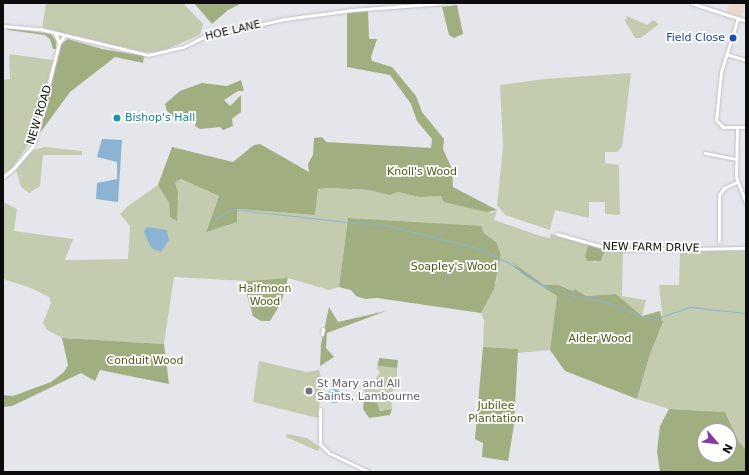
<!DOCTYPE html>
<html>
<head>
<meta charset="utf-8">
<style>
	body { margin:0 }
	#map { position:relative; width:749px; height:475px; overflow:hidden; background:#e5e5ec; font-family:"DejaVu Sans",sans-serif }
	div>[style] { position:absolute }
	.education>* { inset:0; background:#ebd9c8 }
	.green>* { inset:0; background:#c3ccaf }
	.forest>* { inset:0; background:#a0ae80; transform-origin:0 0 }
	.water>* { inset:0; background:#8ab3d4 }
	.round { border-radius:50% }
	.stream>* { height:1px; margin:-0.5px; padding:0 0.5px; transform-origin:0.5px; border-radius:0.5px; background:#8ab3d4 }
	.roads { filter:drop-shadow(0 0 1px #bebec5) drop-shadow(0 0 1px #bebec5) }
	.minor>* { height:3px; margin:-1.5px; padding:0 1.5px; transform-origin:1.5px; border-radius:1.5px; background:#fff }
	.dots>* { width:11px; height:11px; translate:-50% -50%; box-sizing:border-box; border:2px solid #fff; border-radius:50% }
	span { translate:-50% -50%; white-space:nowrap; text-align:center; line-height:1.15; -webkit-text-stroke:3.5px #fff; paint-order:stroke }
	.street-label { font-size:11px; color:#0c0c0e }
	.transit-label { font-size:11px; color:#164399 }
	.right { translate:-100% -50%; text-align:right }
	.culture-label { font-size:11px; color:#0d838f }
	.left { translate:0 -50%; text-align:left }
	.park-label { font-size:11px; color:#4b5b15 }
	.worship-label { font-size:11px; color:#5b616d }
	.frame { position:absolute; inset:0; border:4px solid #0c0c0e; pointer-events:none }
	.north { position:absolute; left:697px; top:423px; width:40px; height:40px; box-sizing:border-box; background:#fff; border:1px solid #9e9e9f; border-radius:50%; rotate:118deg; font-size:11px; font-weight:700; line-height:16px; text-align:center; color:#0c0c0e }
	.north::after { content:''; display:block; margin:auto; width:14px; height:18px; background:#8a37a5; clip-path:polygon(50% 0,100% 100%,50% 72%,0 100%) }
</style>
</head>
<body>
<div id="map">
	<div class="education">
		<div style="clip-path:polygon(729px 3px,745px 3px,742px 17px,727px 12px)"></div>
	</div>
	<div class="green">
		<div style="clip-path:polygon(46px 3px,183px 3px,203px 24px,200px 35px,160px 52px,144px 52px,42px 28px)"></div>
		<div style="clip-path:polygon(627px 16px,647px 25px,653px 20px,659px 24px,641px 38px,635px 38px,625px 21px)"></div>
		<div style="clip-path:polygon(9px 54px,53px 60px,33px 138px,12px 168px,3px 174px,3px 80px,10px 79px)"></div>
		<div style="clip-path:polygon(631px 73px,622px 147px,617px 152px,605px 152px,605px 163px,619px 165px,620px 215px,605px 214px,605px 202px,589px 202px,589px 218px,555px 210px,550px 230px,505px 215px,497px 205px,503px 146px,500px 85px,544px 79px)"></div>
		<div style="clip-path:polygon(44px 147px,82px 151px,82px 155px,43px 155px,40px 186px,29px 193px,21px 187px,16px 170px,32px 151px)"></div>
		<div style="clip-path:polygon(181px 179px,219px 196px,206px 231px,237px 209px,315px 215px,318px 189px,330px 188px,369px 190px,389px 195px,398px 192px,419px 197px,441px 196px,492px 213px,497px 210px,494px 220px,540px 236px,550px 238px,551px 234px,588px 245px,585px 256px,594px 262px,601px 261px,605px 250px,623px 251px,622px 296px,646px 300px,642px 316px,616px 294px,586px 296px,559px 285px,544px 285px,512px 262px,521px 273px,557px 296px,550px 350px,518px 353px,518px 349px,483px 347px,484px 320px,481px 313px,496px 282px,501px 255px,497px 243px,484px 233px,481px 227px,348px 218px,339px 287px,329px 290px,288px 278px,246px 281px,174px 277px,164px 344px,62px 338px,46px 329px,43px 323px,51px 303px,49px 297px,31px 288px,3px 279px,3px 202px,17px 209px,14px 231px,73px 239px,65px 260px,128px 259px,130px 226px,120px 214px,128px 206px,158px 185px,169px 203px,170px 217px,178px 192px,175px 181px)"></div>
		<div style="clip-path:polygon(746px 249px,746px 450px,739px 442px,725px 412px,669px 409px,637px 399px,649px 357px,663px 323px,659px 285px,679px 285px,680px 251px)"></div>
		<div style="clip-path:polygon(378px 357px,379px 366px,397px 368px,397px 389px,393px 390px,391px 398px,392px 409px,385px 411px,378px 409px,374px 402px,364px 400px,364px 387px,379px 390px,376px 378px,380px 372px,377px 369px)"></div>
		<div style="clip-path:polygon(259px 361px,307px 372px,319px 370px,322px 380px,318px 418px,253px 402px)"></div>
		<div style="clip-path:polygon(287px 434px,307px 438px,320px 447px,318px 451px,286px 437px)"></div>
	</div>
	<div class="forest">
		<div style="clip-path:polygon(194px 3px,242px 3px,228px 10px,212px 24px)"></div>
		<div style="clip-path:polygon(457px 5px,463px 34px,454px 38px,449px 35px,442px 7px)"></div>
		<div style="clip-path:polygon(368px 11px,369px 39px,377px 39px,371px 57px,372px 61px,392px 67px,416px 96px,422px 112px,444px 139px,443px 149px,452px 169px,453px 187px,497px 210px,487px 212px,444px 202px,441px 196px,419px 197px,398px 192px,389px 195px,369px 190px,330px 188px,318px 189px,315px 215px,237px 209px,237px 222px,206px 232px,219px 196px,181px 179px,175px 182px,178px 192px,177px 221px,170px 217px,169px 203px,158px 185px,172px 147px,233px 162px,254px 145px,260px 144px,309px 172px,308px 164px,313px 155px,314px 138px,322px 137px,326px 142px,431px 148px,432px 139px,417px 121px,411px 104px,390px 75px,347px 67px,347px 13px)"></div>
		<div style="clip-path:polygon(9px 28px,51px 34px,56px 41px,56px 49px,53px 49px,50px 39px,45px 35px,8px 30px)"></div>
		<div style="clip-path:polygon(68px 39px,102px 49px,144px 56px,143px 63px,115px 57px,70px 92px,40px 133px,61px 44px)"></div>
		<div style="clip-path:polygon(241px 80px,244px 91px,238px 91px,224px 100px,230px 106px,241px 95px,241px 112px,232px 119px,233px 126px,223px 130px,220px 127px,200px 129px,195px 126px,197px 118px,188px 123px,181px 123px,167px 111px,165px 104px,180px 91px,202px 83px,227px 86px)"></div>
		<div style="clip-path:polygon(348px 218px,481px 226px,484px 233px,497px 243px,501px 255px,494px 289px,481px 313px,377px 298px,365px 299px,356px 296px,351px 290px,339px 287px)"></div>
		<div style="clip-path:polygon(588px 245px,605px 250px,601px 261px,587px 261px,585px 256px)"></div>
		<div style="clip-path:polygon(512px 262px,544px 285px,559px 285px,573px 291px,575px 289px,586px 296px,616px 294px,642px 316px,660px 311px,663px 322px,649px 357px,637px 399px,565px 371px,550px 350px,557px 296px,521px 273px)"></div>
		<div style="clip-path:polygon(288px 278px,281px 303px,270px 321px,261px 321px,253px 316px,246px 291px,246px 281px)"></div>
		<div style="clip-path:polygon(329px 307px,338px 322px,386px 311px,327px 333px,326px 348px,334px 357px,320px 366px,321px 344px)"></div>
		<div style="clip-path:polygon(62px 338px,164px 344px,169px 384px,100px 370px,95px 381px,81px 373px,12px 406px,3px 407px,3px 395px,13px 396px,51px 382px,64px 372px,68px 365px)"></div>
		<div style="clip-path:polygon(483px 347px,518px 349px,514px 425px,508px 461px,482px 457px,483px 443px,475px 439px)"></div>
		<div style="left:379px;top:358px;width:19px;height:8px;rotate:6deg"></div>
		<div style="clip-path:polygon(364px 400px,377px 403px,380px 411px,392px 409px,390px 415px,369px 418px,363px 409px)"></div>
		<div style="clip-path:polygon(evenodd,669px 409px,725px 412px,739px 442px,746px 450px,746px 472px,660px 472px,657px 451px,660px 426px,669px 409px,705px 431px,729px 431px,729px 455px,705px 455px,705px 431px)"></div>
	</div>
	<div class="water">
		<div style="clip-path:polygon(102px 139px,122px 140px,118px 202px,96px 199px,97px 183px,117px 179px,117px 162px,97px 157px)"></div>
		<div style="clip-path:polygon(146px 227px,167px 230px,169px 240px,161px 252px,151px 248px,144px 232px)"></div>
		<div class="round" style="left:327px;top:389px;width:14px;height:14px"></div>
	</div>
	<div class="stream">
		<div style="left:214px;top:220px;width:20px;rotate:-33deg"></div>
		<div style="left:231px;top:209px;width:125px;rotate:6.4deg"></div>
		<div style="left:355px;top:223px;width:25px;rotate:2deg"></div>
		<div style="left:380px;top:224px;width:100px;rotate:13.9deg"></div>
		<div style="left:477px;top:248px;width:33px;rotate:25deg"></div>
		<div style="left:507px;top:262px;width:44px;rotate:33deg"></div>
		<div style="left:544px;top:286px;width:22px;rotate:21deg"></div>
		<div style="left:565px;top:294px;width:42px;rotate:11deg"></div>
		<div style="left:606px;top:302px;width:48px;rotate:22.2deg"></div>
		<div style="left:650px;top:320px;width:42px;rotate:-18deg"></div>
		<div style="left:690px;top:307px;width:56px;rotate:6.1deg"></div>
	</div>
	<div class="roads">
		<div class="minor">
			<div style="left:691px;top:3px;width:58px;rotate:18.1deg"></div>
			<div style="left:738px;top:18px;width:57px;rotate:107.5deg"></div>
			<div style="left:721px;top:72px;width:48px;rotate:95.9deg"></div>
			<div style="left:716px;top:120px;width:10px;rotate:45deg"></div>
			<div style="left:723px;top:127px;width:23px"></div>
			<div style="left:3px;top:26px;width:37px;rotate:5deg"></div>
			<div style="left:40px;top:29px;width:111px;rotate:13.5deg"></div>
			<div style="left:148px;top:55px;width:36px;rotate:-13deg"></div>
			<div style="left:183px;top:47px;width:25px;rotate:-26deg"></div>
			<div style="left:206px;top:36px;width:81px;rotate:-12.1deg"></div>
			<div style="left:285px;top:19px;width:68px;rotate:-7.7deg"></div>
			<div style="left:352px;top:10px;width:92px;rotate:-4.4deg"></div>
			<div style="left:55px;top:33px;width:11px;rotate:68deg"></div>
			<div style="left:726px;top:54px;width:21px;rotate:17deg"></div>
			<div style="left:737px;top:128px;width:49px;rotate:91.2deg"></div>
			<div style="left:736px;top:177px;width:28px;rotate:69deg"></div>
			<div style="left:705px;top:153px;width:32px;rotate:11deg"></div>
			<div style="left:3px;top:177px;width:13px;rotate:-39deg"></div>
			<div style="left:13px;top:169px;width:30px;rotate:-49deg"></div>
			<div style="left:33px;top:146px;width:106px;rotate:-75.8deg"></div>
			<div style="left:59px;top:43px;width:10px;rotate:-53deg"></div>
			<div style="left:557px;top:234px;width:60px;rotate:15.4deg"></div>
			<div style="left:615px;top:250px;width:131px;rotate:-0.9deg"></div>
			<div style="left:719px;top:241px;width:46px;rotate:-90deg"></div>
			<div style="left:719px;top:195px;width:9px;rotate:-54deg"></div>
			<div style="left:724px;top:188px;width:14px;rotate:-25deg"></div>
			<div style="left:322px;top:334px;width:5px;rotate:-79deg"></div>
			<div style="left:320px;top:409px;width:35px;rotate:90deg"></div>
			<div style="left:320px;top:444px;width:13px;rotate:45deg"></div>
			<div style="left:329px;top:453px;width:44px;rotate:25.4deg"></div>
		</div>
	</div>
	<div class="dots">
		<div style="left:733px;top:38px;background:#1a4fb4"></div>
		<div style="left:117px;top:118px;background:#0f9aa8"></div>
		<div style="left:309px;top:391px;background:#6b7280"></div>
	</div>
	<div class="street-label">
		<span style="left:233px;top:31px;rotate:-13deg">HOE LANE</span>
		<span style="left:40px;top:115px;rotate:-73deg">NEW ROAD</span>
		<span style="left:651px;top:248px;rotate:1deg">NEW FARM DRIVE</span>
	</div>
	<div class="transit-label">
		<span class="right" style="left:725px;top:38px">Field Close</span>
	</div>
	<div class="culture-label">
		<span class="left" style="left:125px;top:118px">Bishop's Hall</span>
	</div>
	<div class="park-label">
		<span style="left:422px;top:172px">Knoll's Wood</span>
		<span style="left:454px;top:267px">Soapley's Wood</span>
		<span style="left:265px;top:296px">Halfmoon<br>Wood</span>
		<span style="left:600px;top:339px">Alder Wood</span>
		<span style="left:145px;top:361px">Conduit Wood</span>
		<span style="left:496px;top:413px">Jubilee<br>Plantation</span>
	</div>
	<div class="worship-label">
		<span class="left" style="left:317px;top:391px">St Mary and All<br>Saints, Lambourne</span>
	</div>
	<div class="frame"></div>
	<div class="north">N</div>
</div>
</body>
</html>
